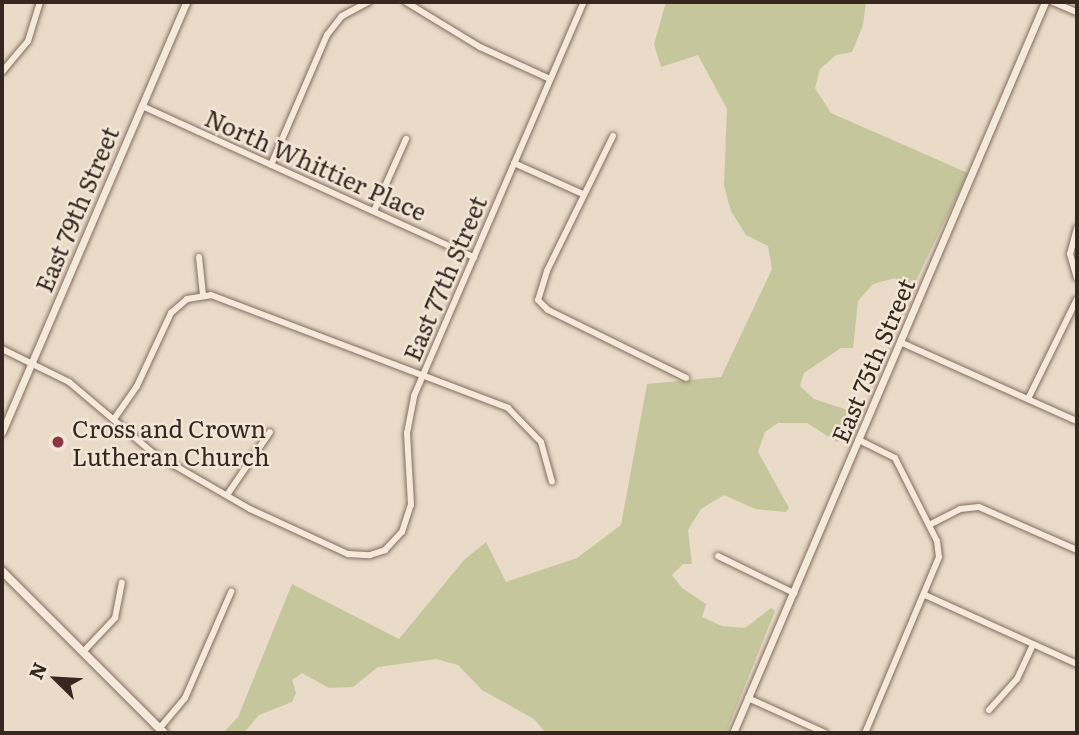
<!DOCTYPE html>
<html>
<head>
<meta charset="utf-8">
<style>
	body { margin:0 }
	#map { position:relative; width:1079px; height:735px; overflow:hidden; background:#e9dbc8; font-family:Literata,serif }
	div>[style] { position:absolute }
	.green>* { inset:0; background:#c6c69d }
	.roads { filter:drop-shadow(0 0 2px #836d5f) drop-shadow(0 0 2px #836d5f) }
	.minor>* { height:6px; margin:-3px; padding:0 3px; transform-origin:3px; border-radius:3px; background:#f5e9da }
	.tertiary>* { height:7px; margin:-3.5px; padding:0 3.5px; transform-origin:3.5px; border-radius:3.5px; background:#f5e9da }
	.secondary>* { height:8px; margin:-4px; padding:0 4px; transform-origin:4px; border-radius:4px; background:#f5e9da }
	.dots>* { width:19px; height:19px; translate:-50% -50%; box-sizing:border-box; border:4px solid #f2e6d7; border-radius:50% }
	span { translate:-50% -50%; white-space:nowrap; text-align:center; line-height:1.15; -webkit-text-stroke:5px #f2e6d7; paint-order:stroke }
	.street-label { font-size:24px; color:#362821 }
	.poi-label { font-size:24px; color:#362821 }
	.left { translate:0 -50%; text-align:left }
	.frame { position:absolute; inset:0; border:4px solid #362821; pointer-events:none }
	.north { position:absolute; left:21px; top:644px; width:70px; height:70px; -webkit-text-stroke:5px #f2e6d7; paint-order:stroke; rotate:294deg; font-size:19px; font-weight:700; line-height:28px; text-align:center; color:#362821 }
	.north::after { content:''; display:block; margin:auto; width:24px; height:32px; background:#362821; clip-path:polygon(50% 0,100% 100%,50% 72%,0 100%) }
</style>
</head>
<body>
<div id="map">
	<div class="green">
		<div style="clip-path:polygon(666px 2px,866px 2px,863px 25px,852px 52px,836px 55px,820px 69px,815px 88px,831px 113px,968px 173px,909px 295px,895px 278px,873px 284px,858px 301px,853px 348px,841px 348px,804px 373px,800px 386px,814px 399px,848px 410px,858px 423px,837px 442px,807px 423px,778px 423px,765px 432px,758px 452px,789px 508px,786px 512px,755px 509px,724px 495px,701px 509px,688px 530px,692px 564px,683px 564px,672px 575px,682px 588px,706px 604px,702px 617px,722px 626px,745px 628px,771px 608px,775px 611px,726px 733px,546px 733px,534px 719px,482px 690px,458px 665px,436px 659px,378px 667px,353px 687px,329px 688px,302px 673px,292px 680px,296px 693px,292px 702px,259px 715px,244px 733px,223px 733px,238px 717px,292px 584px,399px 639px,464px 560px,486px 542px,506px 582px,577px 558px,621px 525px,647px 384px,721px 377px,772px 269px,768px 246px,746px 235px,731px 211px,724px 186px,727px 109px,698px 55px,661px 67px,654px 44px)"></div>
	</div>
	<div class="roads">
		<div class="minor">
			<div style="left:406px;top:2px;width:87px;rotate:31.3deg"></div>
			<div style="left:480px;top:47px;width:77px;rotate:24.6deg"></div>
			<div style="left:1053px;top:2px;width:26px;rotate:23deg"></div>
			<div style="left:2px;top:72px;width:40px;rotate:-50deg"></div>
			<div style="left:28px;top:41px;width:41px;rotate:-72.9deg"></div>
			<div style="left:142px;top:106px;width:365px;rotate:24.5deg"></div>
			<div style="left:613px;top:136px;width:150px;rotate:116.1deg"></div>
			<div style="left:547px;top:271px;width:30px;rotate:107deg"></div>
			<div style="left:538px;top:300px;width:14px;rotate:45deg"></div>
			<div style="left:548px;top:310px;width:154px;rotate:26.2deg"></div>
			<div style="left:514px;top:163px;width:76px;rotate:24.2deg"></div>
			<div style="left:271px;top:165px;width:142px;rotate:-66.7deg"></div>
			<div style="left:327px;top:35px;width:24px;rotate:-52deg"></div>
			<div style="left:342px;top:16px;width:30px;rotate:-28deg"></div>
			<div style="left:374px;top:211px;width:79px;rotate:-66deg"></div>
			<div style="left:1077px;top:228px;width:27px;rotate:105deg"></div>
			<div style="left:1070px;top:254px;width:25px;rotate:74deg"></div>
			<div style="left:199px;top:257px;width:38px;rotate:84deg"></div>
			<div style="left:900px;top:342px;width:194px;rotate:24.1deg"></div>
			<div style="left:2px;top:349px;width:75px;rotate:26.2deg"></div>
			<div style="left:69px;top:382px;width:110px;rotate:40.2deg"></div>
			<div style="left:153px;top:453px;width:112px;rotate:30deg"></div>
			<div style="left:250px;top:509px;width:108px;rotate:24.7deg"></div>
			<div style="left:348px;top:554px;width:22px;rotate:3deg"></div>
			<div style="left:370px;top:555px;width:16px;rotate:-18deg"></div>
			<div style="left:385px;top:550px;width:25px;rotate:-47deg"></div>
			<div style="left:402px;top:532px;width:28px;rotate:-72deg"></div>
			<div style="left:411px;top:505px;width:72px;rotate:-93.2deg"></div>
			<div style="left:407px;top:433px;width:38px;rotate:-79deg"></div>
			<div style="left:414px;top:396px;width:429px;rotate:-66.7deg"></div>
			<div style="left:1028px;top:399px;width:111px;rotate:-63.9deg"></div>
			<div style="left:114px;top:419px;width:40px;rotate:-55.1deg"></div>
			<div style="left:137px;top:386px;width:81px;rotate:-65deg"></div>
			<div style="left:171px;top:313px;width:21px;rotate:-41deg"></div>
			<div style="left:187px;top:299px;width:24px;rotate:-9deg"></div>
			<div style="left:211px;top:295px;width:318px;rotate:20.8deg"></div>
			<div style="left:508px;top:408px;width:47px;rotate:45.9deg"></div>
			<div style="left:541px;top:442px;width:41px;rotate:74.6deg"></div>
			<div style="left:859px;top:440px;width:40px;rotate:26.6deg"></div>
			<div style="left:895px;top:458px;width:93px;rotate:63.2deg"></div>
			<div style="left:937px;top:541px;width:16px;rotate:83deg"></div>
			<div style="left:939px;top:557px;width:191px;rotate:112.8deg"></div>
			<div style="left:227px;top:495px;width:76px;rotate:-55.7deg"></div>
			<div style="left:929px;top:525px;width:35px;rotate:-27deg"></div>
			<div style="left:960px;top:509px;width:19px;rotate:-6deg"></div>
			<div style="left:979px;top:507px;width:107px;rotate:23.7deg"></div>
			<div style="left:718px;top:556px;width:85px;rotate:26deg"></div>
			<div style="left:925px;top:595px;width:167px;rotate:24.4deg"></div>
			<div style="left:83px;top:652px;width:47px;rotate:-46.7deg"></div>
			<div style="left:115px;top:618px;width:36px;rotate:-79deg"></div>
			<div style="left:748px;top:698px;width:85px;rotate:24.4deg"></div>
			<div style="left:989px;top:710px;width:42px;rotate:-47.9deg"></div>
			<div style="left:1017px;top:679px;width:38px;rotate:-65deg"></div>
			<div style="left:159px;top:729px;width:40px;rotate:-50deg"></div>
			<div style="left:185px;top:698px;width:116px;rotate:-66.5deg"></div>
		</div>
		<div class="tertiary">
			<div style="left:2px;top:432px;width:468px;rotate:-66.8deg"></div>
			<div style="left:733px;top:733px;width:795px;rotate:-66.89deg"></div>
		</div>
		<div class="secondary">
			<div style="left:2px;top:571px;width:229px;rotate:45deg"></div>
		</div>
	</div>
	<div class="dots">
		<div style="left:58px;top:442px;background:#8c3642"></div>
	</div>
	<div class="street-label">
		<span style="left:316px;top:164px;rotate:24deg">North Whittier Place</span>
		<span style="left:76px;top:209px;rotate:-67deg">East 79th Street</span>
		<span style="left:444px;top:278px;rotate:-67deg">East 77th Street</span>
		<span style="left:872px;top:360px;rotate:-67deg">East 75th Street</span>
	</div>
	<div class="poi-label">
		<span class="left" style="left:72px;top:442px">Cross and Crown<br>Lutheran Church</span>
	</div>
	<div class="frame"></div>
	<div class="north">N</div>
</div>
</body>
</html>
